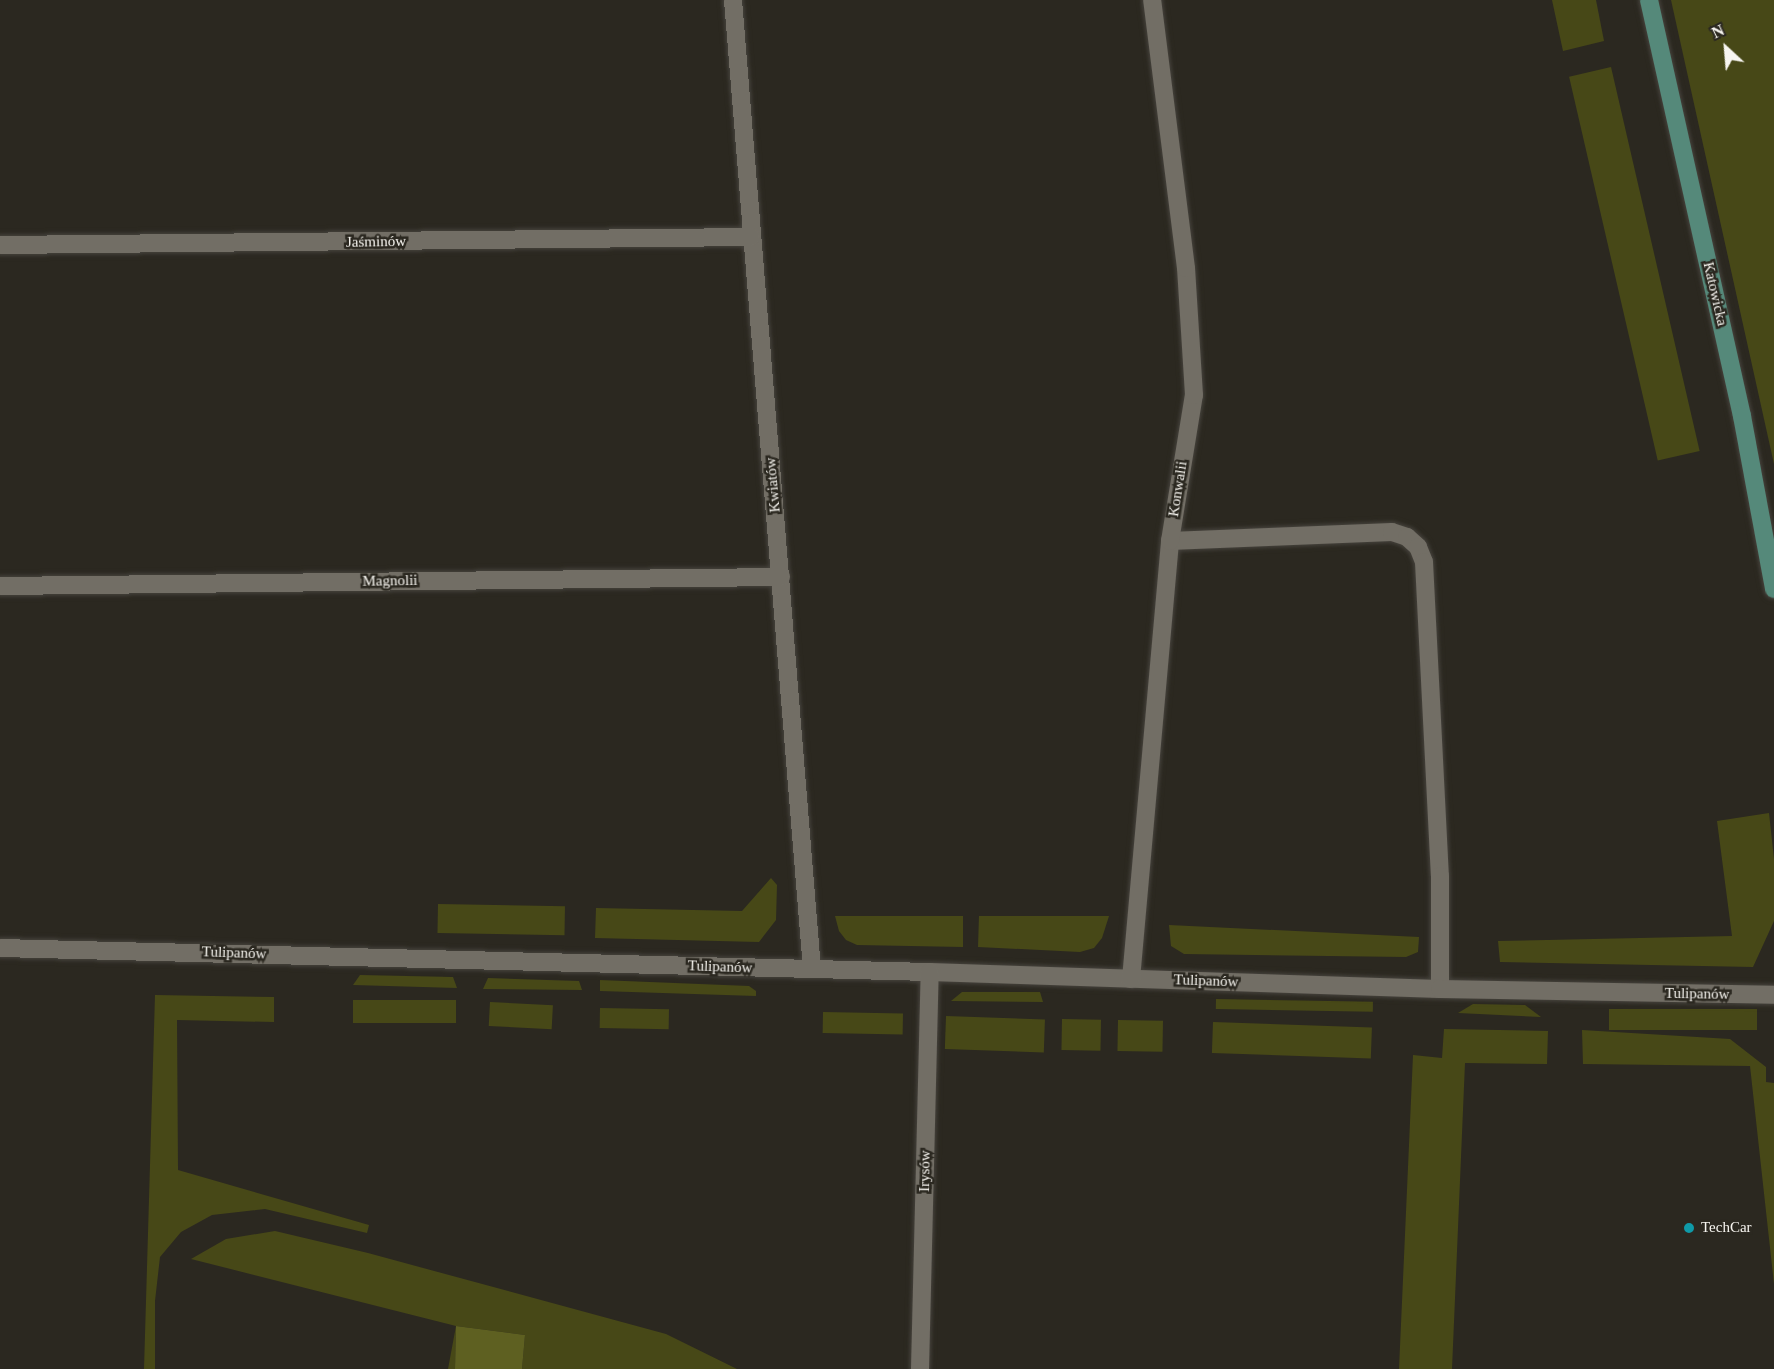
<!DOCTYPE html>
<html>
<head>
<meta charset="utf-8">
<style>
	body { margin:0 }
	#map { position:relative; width:1774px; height:1369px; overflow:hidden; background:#2b2820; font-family:"Times New Roman",serif }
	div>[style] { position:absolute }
	.green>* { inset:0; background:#474817; transform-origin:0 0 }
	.forest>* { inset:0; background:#5e6021 }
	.roads { filter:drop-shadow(0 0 2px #46433d) drop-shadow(0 0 2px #46433d) }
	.street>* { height:18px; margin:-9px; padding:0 9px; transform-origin:9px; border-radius:9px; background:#726e65 }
	.secondary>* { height:18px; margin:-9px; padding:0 9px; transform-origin:9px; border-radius:9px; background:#55897a }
	.dots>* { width:16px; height:16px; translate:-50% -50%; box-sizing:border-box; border:3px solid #2b2820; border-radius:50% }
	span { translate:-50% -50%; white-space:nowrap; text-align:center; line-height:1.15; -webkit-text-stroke:5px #2b2820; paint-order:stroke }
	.street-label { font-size:15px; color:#f7f5f0 }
	.poi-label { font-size:15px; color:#f7f5f0 }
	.left { translate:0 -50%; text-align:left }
	.north { position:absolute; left:1696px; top:18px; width:60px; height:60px; -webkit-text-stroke:4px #2b2820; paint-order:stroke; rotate:334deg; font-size:16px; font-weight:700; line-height:24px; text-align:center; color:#f7f5f0 }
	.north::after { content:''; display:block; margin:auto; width:21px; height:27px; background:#f7f5f0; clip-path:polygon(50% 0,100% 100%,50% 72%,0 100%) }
</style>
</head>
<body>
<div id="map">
	<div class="green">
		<div style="clip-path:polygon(1552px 0,1596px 0,1604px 41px,1563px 51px)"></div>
		<div style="clip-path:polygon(1671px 0,1774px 0,1774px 464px)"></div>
		<div style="left:1611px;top:67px;width:394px;height:43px;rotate:77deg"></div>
		<div style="clip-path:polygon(1769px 813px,1774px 859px,1774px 921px,1753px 967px,1500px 962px,1498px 941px,1732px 936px,1717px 821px)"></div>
		<div style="clip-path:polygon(771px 878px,777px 885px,776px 920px,759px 942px,595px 938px,596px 908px,742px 911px)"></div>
		<div style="left:438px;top:904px;width:127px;height:29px;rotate:1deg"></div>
		<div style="clip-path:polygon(835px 916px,963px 916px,963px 947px,857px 945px,846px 940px,839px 931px)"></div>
		<div style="clip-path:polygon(979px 916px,1109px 916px,1102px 938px,1094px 948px,1080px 952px,978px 947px)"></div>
		<div style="clip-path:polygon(1169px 925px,1419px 937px,1418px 952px,1406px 957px,1184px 954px,1171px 946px)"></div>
		<div style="clip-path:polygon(360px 975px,453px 977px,457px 988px,353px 985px)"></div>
		<div style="clip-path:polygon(488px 978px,579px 981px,582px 990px,483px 989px)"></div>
		<div style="clip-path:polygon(600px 980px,749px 986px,756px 991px,756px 996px,600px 991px)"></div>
		<div style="clip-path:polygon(962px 992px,1040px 992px,1043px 1002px,951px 1001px)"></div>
		<div style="clip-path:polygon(155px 995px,274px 997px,274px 1022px,177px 1020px,178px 1170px,369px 1225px,367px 1233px,265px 1209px,212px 1215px,181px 1232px,160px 1257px,155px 1301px,155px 1369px,144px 1369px)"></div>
		<div style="left:1216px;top:999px;width:157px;height:10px;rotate:1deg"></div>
		<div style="left:353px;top:1000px;width:103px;height:23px"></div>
		<div style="left:490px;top:1002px;width:63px;height:24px;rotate:3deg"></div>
		<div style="clip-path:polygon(1473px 1004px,1525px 1005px,1541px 1017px,1458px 1013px)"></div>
		<div style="left:600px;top:1008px;width:69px;height:20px;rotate:1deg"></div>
		<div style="left:1609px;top:1009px;width:148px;height:21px"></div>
		<div style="left:823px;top:1012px;width:80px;height:21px;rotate:1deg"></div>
		<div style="left:946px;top:1016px;width:99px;height:33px;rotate:2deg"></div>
		<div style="left:1062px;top:1019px;width:39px;height:31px;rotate:1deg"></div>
		<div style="left:1118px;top:1020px;width:45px;height:31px;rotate:1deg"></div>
		<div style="left:1213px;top:1022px;width:159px;height:31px;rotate:2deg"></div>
		<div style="clip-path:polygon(1444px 1029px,1548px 1031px,1547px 1064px,1465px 1063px,1452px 1369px,1399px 1369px,1413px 1055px,1442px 1058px)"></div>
		<div style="clip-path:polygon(1582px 1030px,1730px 1039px,1766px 1067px,1766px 1082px,1774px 1083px,1774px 1284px,1750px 1066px,1583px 1064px)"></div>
		<div style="clip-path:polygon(275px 1231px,368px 1253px,666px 1334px,737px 1369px,522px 1369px,525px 1335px,456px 1326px,455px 1369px,448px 1369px,456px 1326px,191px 1259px,226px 1239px)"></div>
	</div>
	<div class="forest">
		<div style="clip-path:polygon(456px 1326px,525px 1335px,522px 1369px,455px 1369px)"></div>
	</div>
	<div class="roads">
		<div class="street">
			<div style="left:733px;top:0;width:972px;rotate:85.34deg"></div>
			<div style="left:0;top:245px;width:751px;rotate:-0.61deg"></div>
			<div style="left:1170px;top:541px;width:222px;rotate:-2.3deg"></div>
			<div style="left:1392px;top:532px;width:16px;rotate:18deg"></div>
			<div style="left:1407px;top:537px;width:15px;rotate:42deg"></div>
			<div style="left:1418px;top:547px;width:16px;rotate:68deg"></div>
			<div style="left:1424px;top:562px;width:314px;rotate:87.1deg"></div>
			<div style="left:1440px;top:876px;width:113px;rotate:90deg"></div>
			<div style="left:0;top:586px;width:781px;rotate:-0.66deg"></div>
			<div style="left:0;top:948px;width:930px;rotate:1.48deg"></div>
			<div style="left:930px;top:972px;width:510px;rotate:1.91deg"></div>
			<div style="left:1440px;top:989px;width:334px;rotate:1deg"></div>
			<div style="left:1131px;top:979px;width:440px;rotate:-84.9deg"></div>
			<div style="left:1170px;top:541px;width:148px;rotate:-80.7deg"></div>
			<div style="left:1194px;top:395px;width:127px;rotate:-93.6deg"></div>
			<div style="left:1186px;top:268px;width:270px;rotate:-97.2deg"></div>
			<div style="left:920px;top:1369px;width:397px;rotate:-88.6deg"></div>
		</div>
		<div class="secondary">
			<div style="left:1649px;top:0;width:426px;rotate:77.4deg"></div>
			<div style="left:1742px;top:416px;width:176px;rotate:79.5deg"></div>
		</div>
	</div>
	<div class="dots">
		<div style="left:1689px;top:1228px;background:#0f9aa8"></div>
	</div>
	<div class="street-label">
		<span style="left:376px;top:242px;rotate:-1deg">Jaśminów</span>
		<span style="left:1715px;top:294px;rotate:77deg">Katowicka</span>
		<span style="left:773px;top:485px;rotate:-95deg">Kwiatów</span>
		<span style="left:1178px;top:489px;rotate:-81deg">Konwalii</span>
		<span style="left:390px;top:581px;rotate:-1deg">Magnolii</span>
		<span style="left:234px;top:953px;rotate:2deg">Tulipanów</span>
		<span style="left:720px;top:967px;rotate:2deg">Tulipanów</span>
		<span style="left:1206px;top:981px;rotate:2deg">Tulipanów</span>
		<span style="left:1697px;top:994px;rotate:1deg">Tulipanów</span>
		<span style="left:925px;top:1171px;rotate:-89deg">Irysów</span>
	</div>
	<div class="poi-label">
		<span class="left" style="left:1701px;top:1228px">TechCar</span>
	</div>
	<div class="north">N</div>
</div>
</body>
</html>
